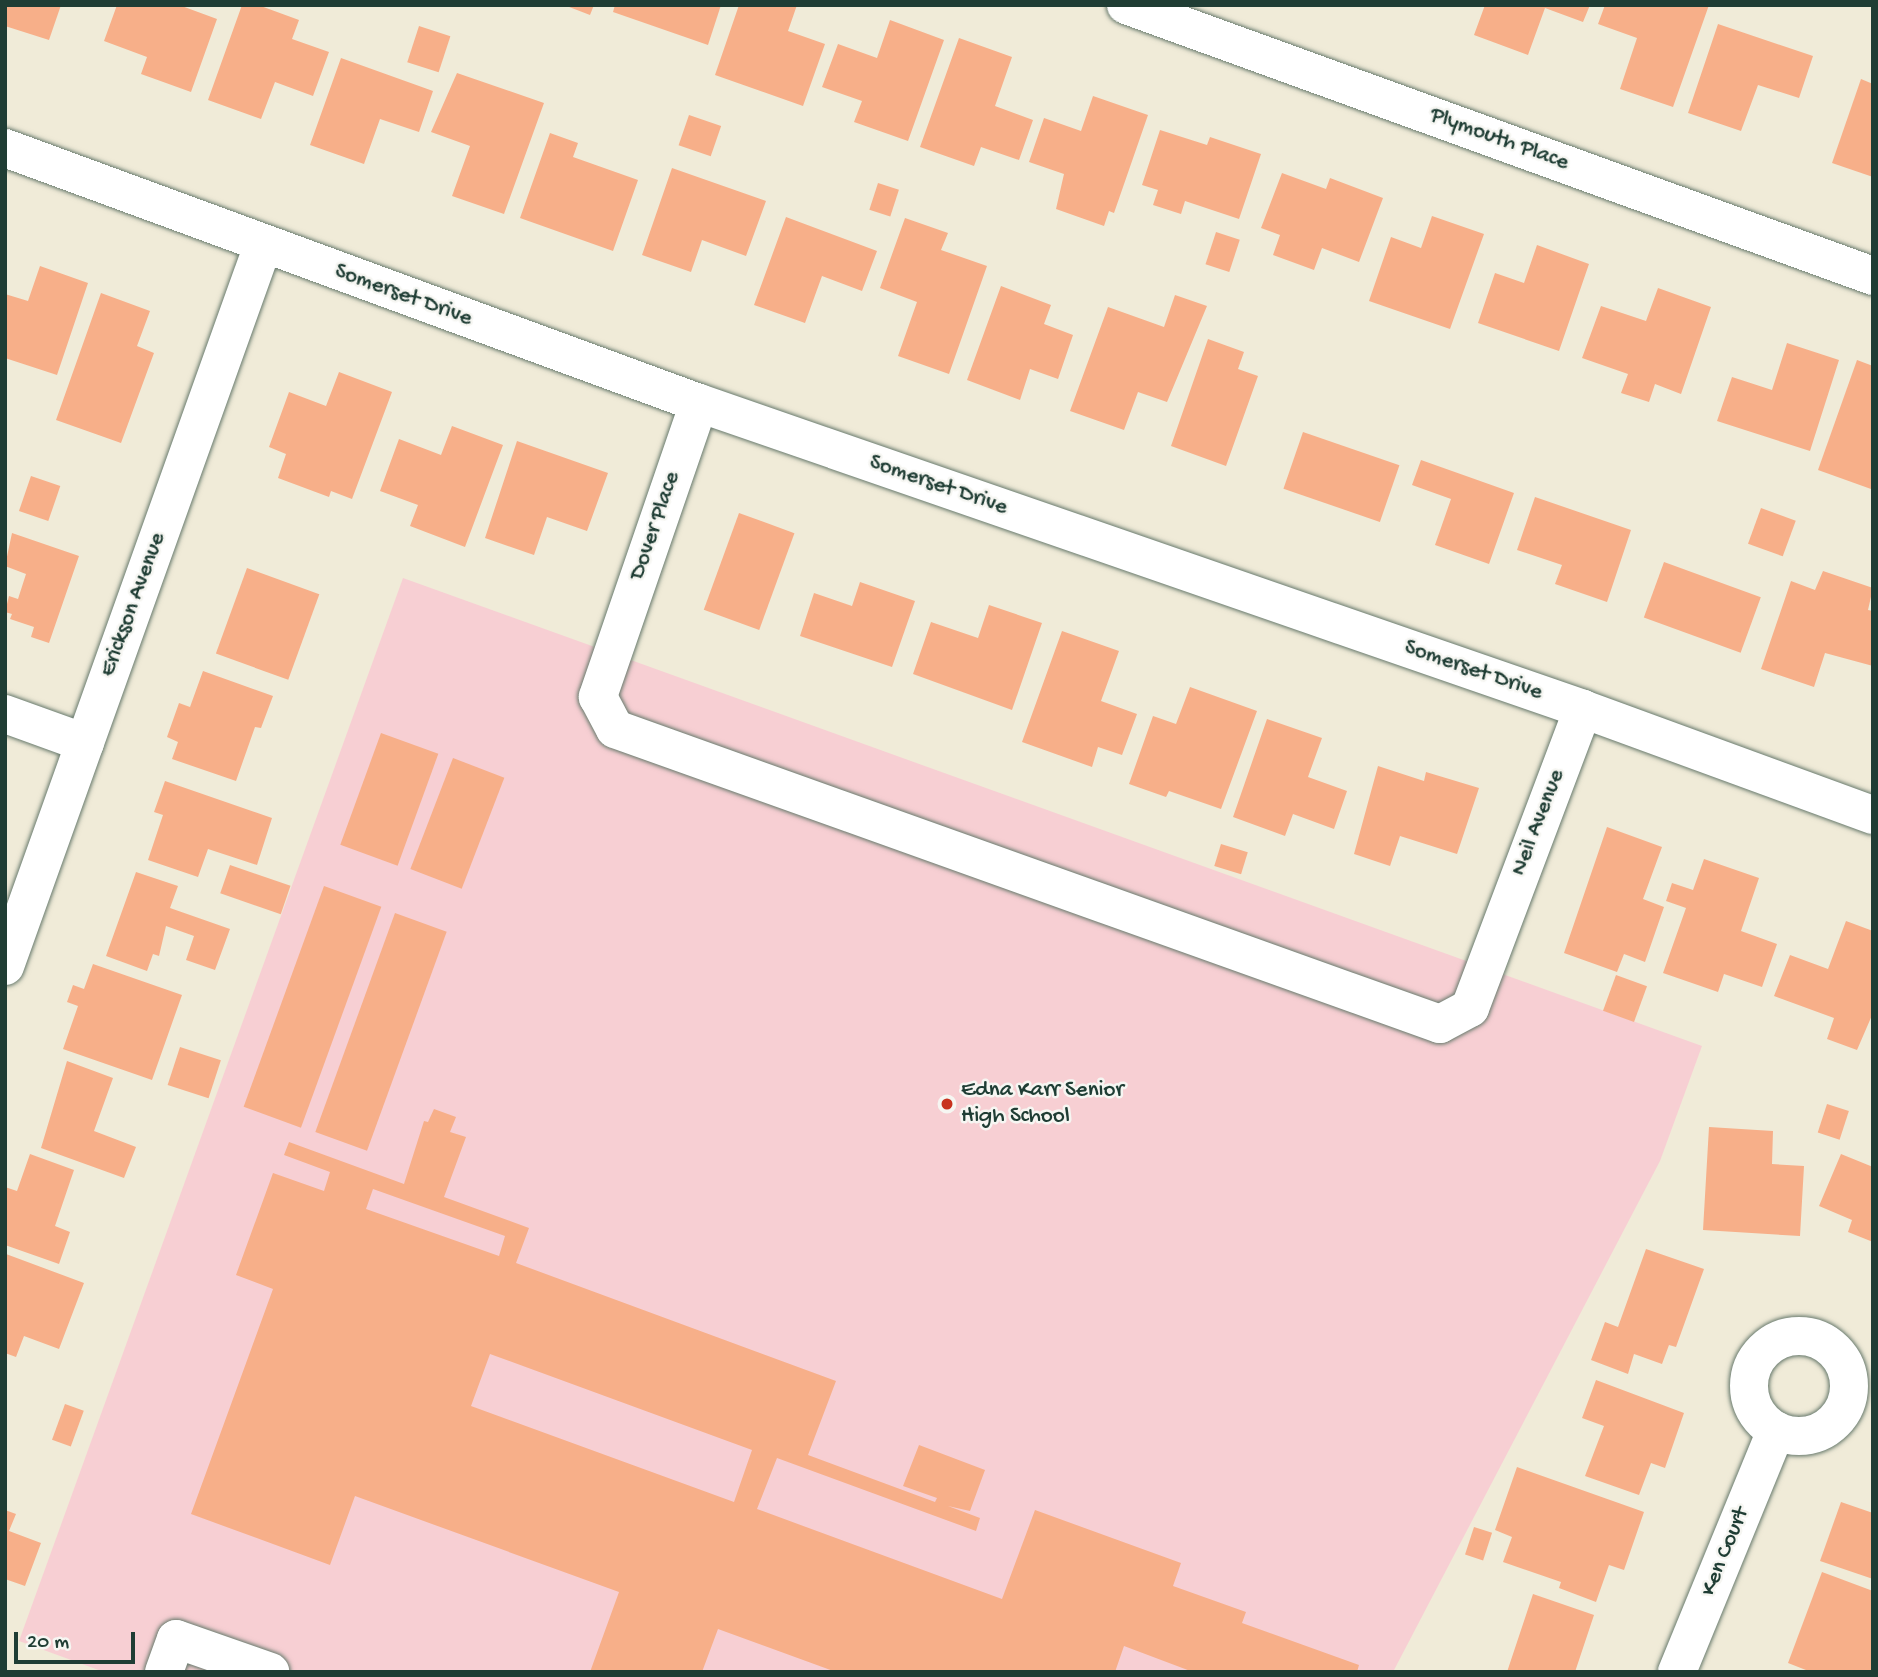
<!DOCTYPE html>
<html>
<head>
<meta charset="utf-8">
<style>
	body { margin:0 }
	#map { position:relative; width:1878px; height:1677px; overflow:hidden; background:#f0ebd8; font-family:"Gochi Hand",sans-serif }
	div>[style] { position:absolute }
	.built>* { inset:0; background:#f7cfd3 }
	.building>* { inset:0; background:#f7af89; transform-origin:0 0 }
	.roads { filter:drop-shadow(0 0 2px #687a6d) drop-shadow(0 0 2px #687a6d) }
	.minor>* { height:38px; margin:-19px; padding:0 19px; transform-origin:19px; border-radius:19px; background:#fff }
	.minor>.ring { margin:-19px; padding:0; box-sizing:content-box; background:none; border:38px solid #fff; border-radius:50% }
	.dots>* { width:19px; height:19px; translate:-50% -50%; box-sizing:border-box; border:4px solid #f6f6f2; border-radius:50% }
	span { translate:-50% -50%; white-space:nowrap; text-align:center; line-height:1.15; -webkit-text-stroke:5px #f6f6f2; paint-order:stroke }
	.street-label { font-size:23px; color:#1f3d34 }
	.poi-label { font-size:23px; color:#1f3d34 }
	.left { translate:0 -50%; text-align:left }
	.frame { position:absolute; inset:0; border:7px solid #1f3d34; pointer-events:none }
	.scale { position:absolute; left:14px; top:1632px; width:121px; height:32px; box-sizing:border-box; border:4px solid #1f3d34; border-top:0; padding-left:9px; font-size:21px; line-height:24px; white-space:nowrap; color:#1f3d34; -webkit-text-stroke:5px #f6f6f2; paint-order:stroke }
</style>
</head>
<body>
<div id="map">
	<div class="built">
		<div style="clip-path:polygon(403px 578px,1702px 1046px,1660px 1161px,1393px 1672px,104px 1672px,19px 1641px)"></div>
	</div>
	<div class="building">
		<div style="clip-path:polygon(5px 5px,61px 5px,49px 40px,5px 26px)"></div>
		<div style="clip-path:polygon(117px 5px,179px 5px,217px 19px,191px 92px,141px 74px,147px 57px,104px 41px)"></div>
		<div style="clip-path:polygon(242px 5px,258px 5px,299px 20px,292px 39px,329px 52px,313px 96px,275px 82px,261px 119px,208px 100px)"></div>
		<div style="clip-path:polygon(564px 5px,594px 5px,590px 15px)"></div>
		<div style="clip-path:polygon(615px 5px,721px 5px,708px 45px,613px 12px)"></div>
		<div style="clip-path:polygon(739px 5px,797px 5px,788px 31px,825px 44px,803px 106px,715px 75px)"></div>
		<div style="clip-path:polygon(1485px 5px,1590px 5px,1583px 22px,1545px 8px,1528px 55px,1474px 35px)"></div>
		<div style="clip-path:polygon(1605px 5px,1709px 5px,1673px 107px,1620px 89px,1637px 38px,1598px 24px)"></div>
		<div style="clip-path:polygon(890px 20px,944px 40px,908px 141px,854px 122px,862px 101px,822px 87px,838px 44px,877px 58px)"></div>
		<div style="clip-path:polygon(1718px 24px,1813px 56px,1799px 98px,1758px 85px,1741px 131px,1688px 113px)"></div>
		<div style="left:419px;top:26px;width:33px;height:38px;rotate:18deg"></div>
		<div style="clip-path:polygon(959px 38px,1012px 57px,995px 106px,1033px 120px,1019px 160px,981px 147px,974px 166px,920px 147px)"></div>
		<div style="clip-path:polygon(341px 58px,433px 91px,419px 132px,380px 119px,364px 164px,310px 145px)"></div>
		<div style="clip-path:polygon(457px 73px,544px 103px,504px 214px,452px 196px,470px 146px,431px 132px)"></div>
		<div style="clip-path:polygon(1861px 79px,1873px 84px,1873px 177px,1832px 163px)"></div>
		<div style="clip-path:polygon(1093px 96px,1148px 115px,1114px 213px,1109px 211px,1104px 226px,1056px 209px,1064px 174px,1029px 162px,1044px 118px,1081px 131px)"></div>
		<div style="left:689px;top:115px;width:34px;height:32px;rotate:19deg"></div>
		<div style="clip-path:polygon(1160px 130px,1207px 145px,1210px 137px,1261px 154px,1239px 219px,1185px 201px,1181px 214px,1153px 205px,1158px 190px,1142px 185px)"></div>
		<div style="clip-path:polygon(550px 133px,578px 143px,573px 157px,638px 180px,613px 251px,520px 218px)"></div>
		<div style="clip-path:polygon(672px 168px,766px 201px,746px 256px,702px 240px,691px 272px,642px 255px)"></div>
		<div style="clip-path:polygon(1282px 173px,1326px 189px,1330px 178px,1383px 198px,1359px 262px,1322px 248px,1314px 270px,1273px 255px,1280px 235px,1261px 228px)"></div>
		<div style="left:878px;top:183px;width:22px;height:28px;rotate:18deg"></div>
		<div style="clip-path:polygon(1432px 216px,1484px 234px,1450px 329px,1369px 301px,1391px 237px,1421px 248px)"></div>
		<div style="clip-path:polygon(786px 217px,877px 251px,862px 291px,822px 276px,805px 323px,754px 305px)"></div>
		<div style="clip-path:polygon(905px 218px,948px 233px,941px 250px,987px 266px,949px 374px,898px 356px,917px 302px,880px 288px)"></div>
		<div style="left:1216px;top:232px;width:25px;height:34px;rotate:18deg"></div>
		<div style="clip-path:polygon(1537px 245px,1589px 264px,1559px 351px,1478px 323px,1495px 273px,1524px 283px)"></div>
		<div style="clip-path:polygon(40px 266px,88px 283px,57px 375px,5px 358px,5px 294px,28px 301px)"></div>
		<div style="clip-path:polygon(1001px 286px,1051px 305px,1044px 324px,1073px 335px,1058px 379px,1030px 369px,1020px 400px,967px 380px)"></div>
		<div style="clip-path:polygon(1658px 288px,1711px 307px,1681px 394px,1655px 384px,1649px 402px,1621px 393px,1628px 374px,1582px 358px,1601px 306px,1646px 321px)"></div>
		<div style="clip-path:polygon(101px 293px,150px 311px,137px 346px,154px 353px,121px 443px,56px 420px)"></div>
		<div style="clip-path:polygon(1175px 295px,1207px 306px,1167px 402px,1138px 392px,1124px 430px,1070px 411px,1108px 307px,1164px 327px)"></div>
		<div style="clip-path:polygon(1208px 339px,1244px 352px,1238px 369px,1258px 376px,1226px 466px,1171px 446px)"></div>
		<div style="clip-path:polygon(1787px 343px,1839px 360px,1810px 451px,1717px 421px,1732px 377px,1772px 390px)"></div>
		<div style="clip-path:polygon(1857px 360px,1873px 366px,1871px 489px,1818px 470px)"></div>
		<div style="clip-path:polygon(339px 372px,392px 392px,352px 499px,331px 491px,329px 497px,278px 478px,286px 454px,269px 447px,289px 392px,326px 406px)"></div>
		<div style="clip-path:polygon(452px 426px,503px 445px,465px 547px,410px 526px,418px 505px,380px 491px,399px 439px,441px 455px)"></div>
		<div style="left:1303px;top:432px;width:102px;height:60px;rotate:19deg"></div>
		<div style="clip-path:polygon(517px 441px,608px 473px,587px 531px,547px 517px,534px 555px,485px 538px)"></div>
		<div style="clip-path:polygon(1421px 460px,1514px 493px,1489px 564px,1435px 545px,1451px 499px,1412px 485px)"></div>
		<div style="left:31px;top:476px;width:31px;height:37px;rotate:19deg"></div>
		<div style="clip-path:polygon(1535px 497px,1631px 530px,1607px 602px,1555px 584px,1562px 565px,1517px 550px)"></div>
		<div style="left:1761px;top:508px;width:37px;height:38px;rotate:20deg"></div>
		<div style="left:739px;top:513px;width:59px;height:103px;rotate:20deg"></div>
		<div style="clip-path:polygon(12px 533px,79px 556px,49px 643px,31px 637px,34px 627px,10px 619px,12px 614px,5px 612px,9px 596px,18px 599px,26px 574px,5px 566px)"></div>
		<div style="left:1664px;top:562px;width:103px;height:59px;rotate:20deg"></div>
		<div style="left:247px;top:568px;width:77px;height:91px;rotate:20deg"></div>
		<div style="clip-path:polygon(1823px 571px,1873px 588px,1868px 610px,1873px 611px,1873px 666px,1825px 653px,1814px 687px,1761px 669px,1791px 581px,1815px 590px)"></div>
		<div style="clip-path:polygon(860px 582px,915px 601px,892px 667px,800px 636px,814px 593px,852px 606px)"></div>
		<div style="clip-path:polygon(989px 605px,1042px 623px,1012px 710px,913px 674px,931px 622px,978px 638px)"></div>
		<div style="clip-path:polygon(1062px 631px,1119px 651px,1101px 701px,1137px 714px,1122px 755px,1098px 747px,1092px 767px,1022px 742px)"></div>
		<div style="clip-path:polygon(203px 671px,273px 696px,261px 728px,255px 727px,236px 781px,172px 759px,178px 742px,167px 737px,179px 703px,190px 707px)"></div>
		<div style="clip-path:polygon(1190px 687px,1257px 711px,1221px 809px,1169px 791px,1166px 797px,1129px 784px,1153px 716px,1176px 724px)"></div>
		<div style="clip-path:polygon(1267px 719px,1322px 738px,1308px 777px,1347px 791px,1334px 829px,1293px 814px,1285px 836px,1233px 817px)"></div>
		<div style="left:381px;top:733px;width:61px;height:119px;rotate:20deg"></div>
		<div style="left:453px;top:758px;width:55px;height:119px;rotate:21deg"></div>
		<div style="clip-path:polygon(1378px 766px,1424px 781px,1426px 772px,1479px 788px,1457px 854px,1400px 836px,1390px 866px,1354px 854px)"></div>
		<div style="clip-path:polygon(165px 781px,272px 818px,257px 865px,208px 849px,198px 877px,148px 860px,163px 815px,154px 812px)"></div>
		<div style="clip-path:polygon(1607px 827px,1662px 847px,1643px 899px,1664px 907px,1645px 962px,1624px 954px,1617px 972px,1564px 953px)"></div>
		<div style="left:1221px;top:844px;width:28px;height:23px;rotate:17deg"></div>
		<div style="clip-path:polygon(1704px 859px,1759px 878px,1741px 931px,1777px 944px,1762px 987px,1724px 974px,1718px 992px,1663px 973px,1686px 908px,1666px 901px,1672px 883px,1693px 890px)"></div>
		<div style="left:230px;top:865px;width:64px;height:30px;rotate:19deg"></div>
		<div style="clip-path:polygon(136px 872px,178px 886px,170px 908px,230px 929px,215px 970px,186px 960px,194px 936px,166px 926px,159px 956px,153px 954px,147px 971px,106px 956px)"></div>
		<div style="left:324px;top:886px;width:61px;height:235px;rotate:20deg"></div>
		<div style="left:395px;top:913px;width:55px;height:233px;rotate:20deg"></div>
		<div style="clip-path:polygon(1846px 921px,1873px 931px,1873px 1013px,1857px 1050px,1827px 1039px,1834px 1018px,1774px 996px,1790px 955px,1828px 969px)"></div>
		<div style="clip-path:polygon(93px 964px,182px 995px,152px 1080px,63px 1049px,78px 1006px,67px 1002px,73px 985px,84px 989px)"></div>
		<div style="left:1616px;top:975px;width:33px;height:38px;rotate:20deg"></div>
		<div style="left:180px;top:1047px;width:43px;height:40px;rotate:18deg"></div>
		<div style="clip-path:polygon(67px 1061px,113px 1078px,94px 1131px,136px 1147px,124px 1178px,41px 1148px)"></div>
		<div style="left:1827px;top:1104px;width:23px;height:30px;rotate:18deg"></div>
		<div style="clip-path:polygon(evenodd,434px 1109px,456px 1117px,450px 1132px,466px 1137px,444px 1197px,529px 1228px,516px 1263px,836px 1381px,808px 1455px,935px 1502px,937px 1498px,903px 1486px,919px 1445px,985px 1470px,970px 1511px,948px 1506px,980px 1518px,976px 1531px,777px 1458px,757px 1509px,1002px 1599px,1035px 1510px,1181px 1563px,1173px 1586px,1246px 1612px,1242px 1623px,1359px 1665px,1357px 1672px,1193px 1672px,1124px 1646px,1115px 1672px,836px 1672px,718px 1629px,702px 1672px,590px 1672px,619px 1592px,355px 1496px,330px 1565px,191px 1514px,273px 1289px,236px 1275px,273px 1173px,324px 1191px,330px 1172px,284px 1155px,289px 1142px,404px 1184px,424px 1121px,428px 1122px,434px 1109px,373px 1189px,505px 1236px,499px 1256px,366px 1209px,373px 1189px,434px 1109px,490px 1354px,752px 1450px,734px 1502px,471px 1406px,490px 1354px)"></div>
		<div style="clip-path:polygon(1709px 1127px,1773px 1131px,1772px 1164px,1804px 1166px,1800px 1236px,1703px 1230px)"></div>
		<div style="clip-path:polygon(30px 1154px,74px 1170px,55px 1226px,70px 1232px,59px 1264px,5px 1245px,5px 1187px,17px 1191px)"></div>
		<div style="clip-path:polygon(1841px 1154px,1873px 1167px,1873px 1242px,1848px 1232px,1852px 1220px,1819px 1206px)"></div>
		<div style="clip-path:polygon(1646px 1249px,1704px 1269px,1676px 1347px,1669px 1345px,1662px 1364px,1634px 1354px,1628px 1374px,1591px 1360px,1605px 1322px,1618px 1327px)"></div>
		<div style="clip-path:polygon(6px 1254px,84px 1283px,59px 1349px,24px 1336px,16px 1357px,5px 1353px)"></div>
		<div style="clip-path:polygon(1596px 1380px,1684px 1413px,1665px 1468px,1651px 1463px,1639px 1495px,1585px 1476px,1604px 1426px,1582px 1418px)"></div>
		<div style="left:65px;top:1404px;width:20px;height:38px;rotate:20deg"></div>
		<div style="clip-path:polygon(1517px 1467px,1644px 1512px,1624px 1570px,1609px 1565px,1596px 1602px,1559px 1588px,1561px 1582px,1503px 1562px,1512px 1537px,1495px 1530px)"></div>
		<div style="clip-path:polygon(1841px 1502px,1873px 1513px,1873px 1579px,1820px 1561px)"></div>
		<div style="clip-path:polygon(5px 1510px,16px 1514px,9px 1531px,41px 1543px,25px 1586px,5px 1579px)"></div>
		<div style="left:1474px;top:1527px;width:19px;height:29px;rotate:18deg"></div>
		<div style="clip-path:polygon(1822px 1572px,1873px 1591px,1873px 1672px,1811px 1672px,1788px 1663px)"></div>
		<div style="clip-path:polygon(1533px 1594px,1594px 1615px,1575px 1672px,1507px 1672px)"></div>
	</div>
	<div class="roads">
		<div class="minor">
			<div style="left:1126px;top:5px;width:795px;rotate:19.94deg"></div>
			<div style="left:5px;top:148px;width:739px;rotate:20.18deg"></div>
			<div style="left:699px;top:403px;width:935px;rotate:19.09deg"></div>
			<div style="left:1583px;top:709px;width:309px;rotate:20.1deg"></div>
			<div style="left:699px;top:403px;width:311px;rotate:109deg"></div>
			<div style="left:598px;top:697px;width:36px;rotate:62deg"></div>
			<div style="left:615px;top:729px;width:876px;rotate:19.68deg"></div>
			<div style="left:1440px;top:1024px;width:34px;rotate:-28deg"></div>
			<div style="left:1470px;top:1008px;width:320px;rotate:-69.3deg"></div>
			<div style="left:5px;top:714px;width:85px;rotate:19.9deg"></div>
			<div style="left:5px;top:966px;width:766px;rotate:-70.31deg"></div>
			<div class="ring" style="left:1749px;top:1336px;width:62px;height:62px"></div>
			<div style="left:164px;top:1672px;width:35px;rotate:-70deg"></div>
			<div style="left:176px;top:1639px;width:100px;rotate:19.3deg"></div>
			<div style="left:1677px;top:1672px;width:261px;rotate:-67.7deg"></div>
		</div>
	</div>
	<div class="dots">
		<div style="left:947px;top:1104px;background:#c8321e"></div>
	</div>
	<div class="street-label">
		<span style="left:1499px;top:140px;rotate:20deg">Plymouth Place</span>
		<span style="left:403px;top:296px;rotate:20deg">Somerset Drive</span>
		<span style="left:938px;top:486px;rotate:19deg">Somerset Drive</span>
		<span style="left:656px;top:526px;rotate:-71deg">Dover Place</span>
		<span style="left:134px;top:605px;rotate:-70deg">Erickson Avenue</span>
		<span style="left:1473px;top:671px;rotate:19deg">Somerset Drive</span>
		<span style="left:1539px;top:823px;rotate:-69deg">Neil Avenue</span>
		<span style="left:1726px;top:1552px;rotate:-68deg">Ken Court</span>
	</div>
	<div class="poi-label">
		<span class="left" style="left:961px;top:1104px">Edna Karr Senior<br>High School</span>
	</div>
	<div class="frame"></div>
	<div class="scale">20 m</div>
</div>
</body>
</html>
